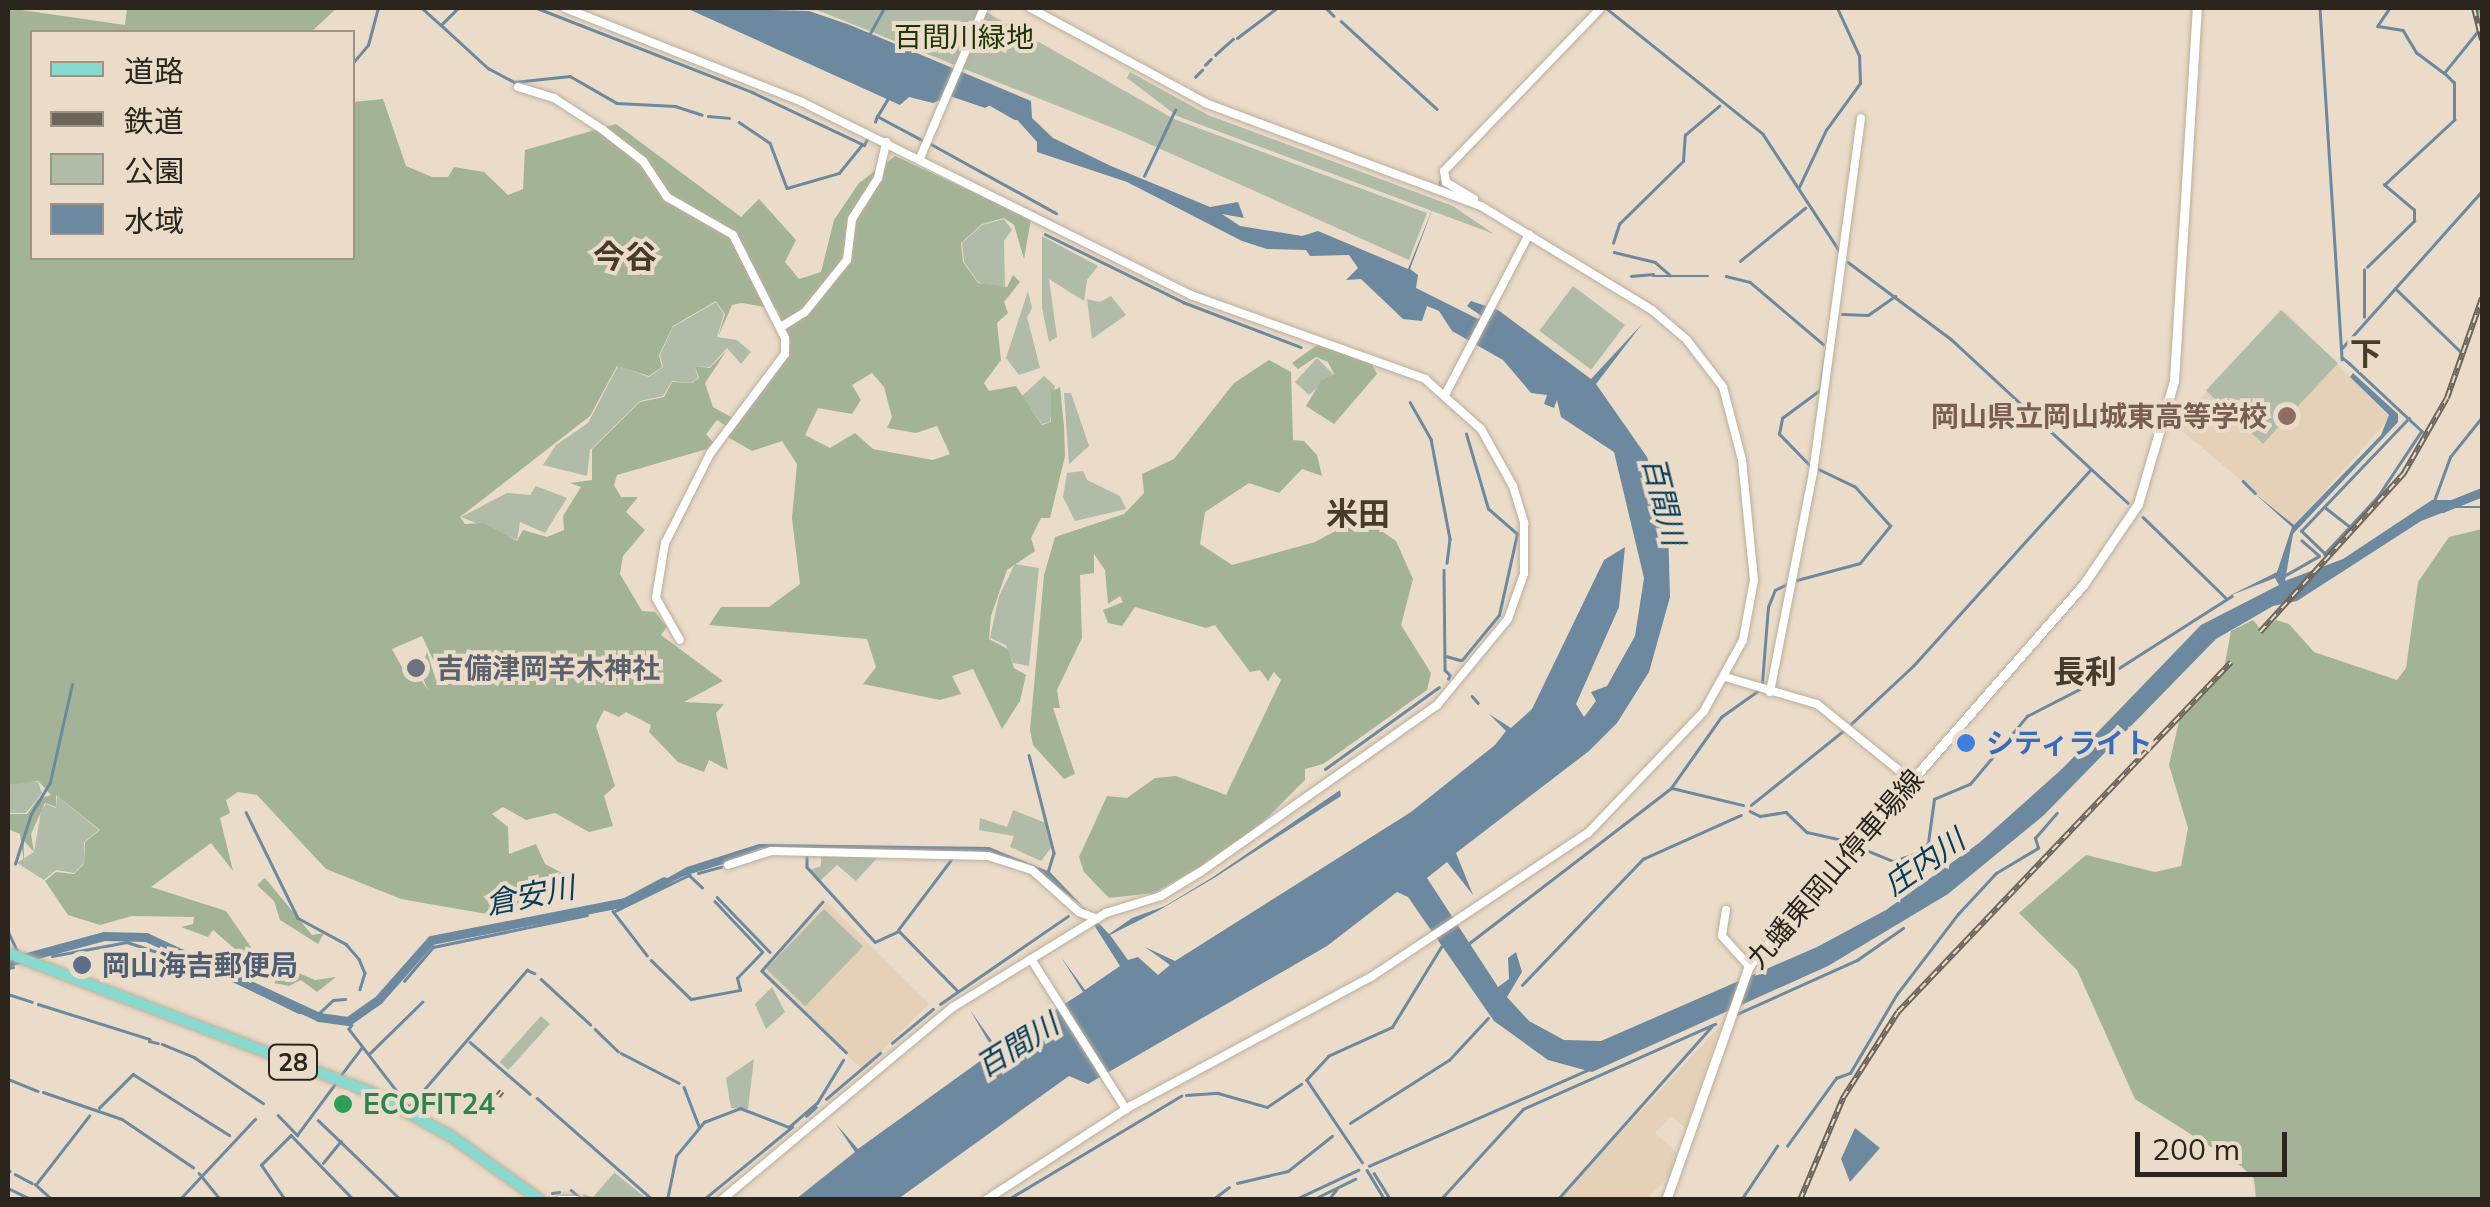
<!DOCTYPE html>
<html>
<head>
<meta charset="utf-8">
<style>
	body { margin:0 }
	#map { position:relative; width:2490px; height:1207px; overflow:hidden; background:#eadcc8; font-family:Mulish,"Noto Sans JP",sans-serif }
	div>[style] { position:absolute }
	.built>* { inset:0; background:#e4d1b7; transform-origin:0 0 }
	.green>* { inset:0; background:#b0bba8; transform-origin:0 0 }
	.forest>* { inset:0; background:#a3b496 }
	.water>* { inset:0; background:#6c899f }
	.stream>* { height:2.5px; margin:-1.25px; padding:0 1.25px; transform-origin:1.25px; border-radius:1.25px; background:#6c899f }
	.river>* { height:9px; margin:-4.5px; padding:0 4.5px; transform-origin:4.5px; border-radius:4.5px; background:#6c899f }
	.roads { filter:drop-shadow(0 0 2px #bcad9b) drop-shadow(0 0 2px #bcad9b) }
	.tertiary>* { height:8px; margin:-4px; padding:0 4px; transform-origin:4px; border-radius:4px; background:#fff }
	.secondary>* { height:9px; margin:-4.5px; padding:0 4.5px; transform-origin:4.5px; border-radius:4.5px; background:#fff }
	.primary>* { height:10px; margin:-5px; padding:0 5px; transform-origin:5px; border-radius:5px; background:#88d9cf }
	.trunk>* { height:11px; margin:-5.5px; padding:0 5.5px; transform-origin:5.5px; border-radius:5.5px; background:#60ccbf }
	.rail>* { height:6px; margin-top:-3px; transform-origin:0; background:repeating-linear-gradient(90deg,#eadcc8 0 8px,#6e655a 0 16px); box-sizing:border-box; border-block:2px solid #6e655a }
	.dots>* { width:28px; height:28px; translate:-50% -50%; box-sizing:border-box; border:5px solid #eadcc8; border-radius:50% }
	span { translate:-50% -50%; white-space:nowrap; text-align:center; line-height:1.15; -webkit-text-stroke:8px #eadcc8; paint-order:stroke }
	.shield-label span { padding:2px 8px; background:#eadcc8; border:2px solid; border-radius:8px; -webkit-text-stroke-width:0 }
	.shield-label { font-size:25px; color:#2b251e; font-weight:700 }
	.park-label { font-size:28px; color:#1e3405 }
	.education-label { font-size:28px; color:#785e54; font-weight:700 }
	.right { translate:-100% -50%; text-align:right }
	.worship-label { font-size:28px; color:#5b616d; font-weight:700 }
	.left { translate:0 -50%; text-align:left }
	.shop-label { font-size:28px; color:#366cbe; font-weight:700 }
	.street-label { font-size:28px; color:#2b251e }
	.service-label { font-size:28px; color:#4e5e75; font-weight:700 }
	.leisure-label { font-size:28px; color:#27864d; font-weight:700 }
	.water-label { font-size:30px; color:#043c5c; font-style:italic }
	.quarter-label { font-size:32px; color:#473b2b; font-weight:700 }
	.frame { position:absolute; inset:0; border:10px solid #2b251e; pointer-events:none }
	.legend { position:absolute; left:30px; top:30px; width:325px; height:230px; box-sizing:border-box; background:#eadcc8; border:2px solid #9e9384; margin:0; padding:12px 18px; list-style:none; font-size:30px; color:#2b251e }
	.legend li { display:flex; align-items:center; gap:20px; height:50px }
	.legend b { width:50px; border:2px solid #9e9384 }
	.scale { position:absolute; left:2135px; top:1132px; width:152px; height:45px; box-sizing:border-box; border:5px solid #2b251e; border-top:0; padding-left:12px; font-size:30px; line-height:35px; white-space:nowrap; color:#2b251e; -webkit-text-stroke:8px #eadcc8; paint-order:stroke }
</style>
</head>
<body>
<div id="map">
	<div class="built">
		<div style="clip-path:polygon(2283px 309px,2390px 418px,2294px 525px,2180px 429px,2181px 420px)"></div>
		<div style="left:827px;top:902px;width:144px;height:94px;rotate:45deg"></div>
		<div style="clip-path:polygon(1720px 1026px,1685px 1128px,1671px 1116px,1655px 1133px,1677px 1153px,1669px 1176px,1647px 1199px,1559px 1199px)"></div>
	</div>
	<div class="green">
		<div style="clip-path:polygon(812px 8px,979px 8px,1174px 119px,1427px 213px,1409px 260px,1118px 130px)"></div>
		<div style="clip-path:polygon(1130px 72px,1208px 115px,1453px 206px,1494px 234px,1177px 116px,1127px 78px)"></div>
		<div style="clip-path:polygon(1004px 219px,1012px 230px,1004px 241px,1005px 286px,996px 288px,978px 282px,964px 262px,962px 243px,982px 225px)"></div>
		<div style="clip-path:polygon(1042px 236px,1098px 266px,1087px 280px,1084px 301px,1049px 279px,1057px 337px,1049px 342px,1042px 308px)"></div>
		<div style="left:1573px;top:286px;width:65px;height:56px;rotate:37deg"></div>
		<div style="clip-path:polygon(1028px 291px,1032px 308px,1027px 317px,1040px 368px,1019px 375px,1006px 358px)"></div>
		<div style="clip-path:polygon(1111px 296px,1126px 315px,1092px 339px,1087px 299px,1100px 302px)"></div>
		<div style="clip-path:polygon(716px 302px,724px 314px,717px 337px,737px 340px,751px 352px,741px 364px,727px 348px,710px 367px,695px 366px,698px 378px,691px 383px,672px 381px,663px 396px,640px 401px,590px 450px,587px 476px,543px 465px,556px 445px,588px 423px,618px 366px,649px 377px,663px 367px,660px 355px,673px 327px)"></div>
		<div style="left:2281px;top:310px;width:78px;height:110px;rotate:43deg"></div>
		<div style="clip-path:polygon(1317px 358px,1333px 374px,1309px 395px,1295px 382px)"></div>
		<div style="clip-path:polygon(1044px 376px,1055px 386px,1050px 422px,1042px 424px,1022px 396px)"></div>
		<div style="clip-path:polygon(1064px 393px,1071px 393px,1089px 446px,1069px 464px)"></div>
		<div style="clip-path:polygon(1083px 471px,1087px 480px,1120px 496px,1126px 509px,1075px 521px,1063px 497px,1067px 473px)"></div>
		<div style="clip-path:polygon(536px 486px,567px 498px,545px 533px,520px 522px,517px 540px,461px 517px,507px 493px,530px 495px)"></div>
		<div style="clip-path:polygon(1015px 564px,1039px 568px,1029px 666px,1013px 663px,1006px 645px,990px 638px,999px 596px)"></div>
		<div style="clip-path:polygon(24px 780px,38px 782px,42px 793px,26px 813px,8px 813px,8px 786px)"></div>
		<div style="clip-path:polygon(57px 796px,99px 830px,84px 842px,84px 863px,74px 873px,56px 870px,44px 880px,17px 863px,34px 852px,41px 811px,46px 804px,56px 808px)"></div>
		<div style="clip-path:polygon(1013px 810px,1046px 823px,1051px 848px,1041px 861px,1010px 847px,1014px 836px,979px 830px,980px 818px,1007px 827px)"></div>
		<div style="clip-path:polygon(821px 856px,878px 857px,856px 881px,837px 865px,820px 881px,810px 870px,821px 866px)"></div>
		<div style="left:824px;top:909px;width:54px;height:83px;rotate:44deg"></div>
		<div style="clip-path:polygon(772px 987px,785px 1012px,766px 1029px,755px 1004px)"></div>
		<div style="left:541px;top:1016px;width:12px;height:62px;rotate:42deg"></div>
		<div style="clip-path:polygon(754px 1059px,748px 1109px,731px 1108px,726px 1078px)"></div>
		<div style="clip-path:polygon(615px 1172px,615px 1173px,647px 1199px,585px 1199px,582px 1194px,593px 1197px)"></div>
	</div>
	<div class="forest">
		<div style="clip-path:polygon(evenodd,8px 8px,125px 25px,127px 8px,337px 8px,311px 32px,32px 32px,32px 258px,352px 258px,353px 102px,383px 99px,406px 166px,432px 177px,448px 177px,454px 167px,484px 172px,508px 195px,523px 189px,525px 150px,616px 124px,741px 217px,759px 199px,796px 240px,785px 262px,799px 279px,821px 272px,834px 220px,859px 183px,895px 156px,1031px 219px,1024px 259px,1014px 225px,1004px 218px,982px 224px,961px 243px,963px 262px,978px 283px,1007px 287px,1013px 275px,1020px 282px,1004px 302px,1008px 313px,997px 323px,1001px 360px,984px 383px,989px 391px,1016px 386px,1042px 425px,1051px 422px,1051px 392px,1060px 387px,1064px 426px,1065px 456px,1050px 518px,1041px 518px,1031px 538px,1035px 551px,1007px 570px,991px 616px,989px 639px,1008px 649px,1014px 668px,1026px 675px,1020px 701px,1002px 729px,973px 669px,952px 676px,961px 694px,940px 700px,863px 684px,876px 667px,867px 639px,709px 625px,721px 607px,769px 607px,800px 584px,792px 518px,797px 464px,782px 441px,752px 451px,726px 436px,729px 428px,717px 420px,706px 434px,713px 442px,707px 449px,617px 475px,614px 485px,621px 497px,638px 497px,626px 512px,645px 530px,623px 556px,620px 574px,642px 611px,655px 612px,667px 627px,661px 635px,723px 681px,684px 702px,724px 704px,716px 713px,728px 770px,709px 760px,704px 772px,678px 762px,649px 732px,651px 725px,626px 712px,619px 717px,604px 710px,596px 726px,615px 786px,604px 796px,613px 826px,589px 832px,555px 813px,526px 820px,503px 807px,492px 814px,508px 827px,509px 854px,536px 844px,545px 864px,562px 873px,556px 889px,540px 884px,510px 914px,498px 916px,401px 899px,326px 869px,257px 795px,238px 792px,226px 800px,230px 813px,220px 818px,233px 871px,211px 843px,151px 887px,226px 911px,253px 950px,280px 965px,315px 980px,336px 977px,317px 992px,301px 980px,289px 986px,274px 983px,213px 930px,208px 937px,181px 927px,193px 924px,194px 917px,132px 916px,100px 925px,68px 915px,45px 881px,56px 872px,74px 874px,84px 864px,85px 842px,100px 830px,56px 795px,56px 807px,45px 803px,31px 834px,34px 852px,24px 841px,24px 863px,20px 834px,8px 829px,8px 814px,27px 814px,38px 799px,51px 795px,38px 781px,8px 785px,8px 8px,716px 301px,725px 314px,718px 337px,732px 305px,742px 303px,777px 309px,791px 343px,738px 421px,713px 407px,705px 383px,727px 350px,710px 368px,695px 366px,699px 378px,692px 383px,672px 382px,664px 397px,640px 402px,592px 449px,592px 480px,570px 483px,581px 487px,563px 516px,564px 530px,547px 537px,523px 530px,517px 541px,483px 523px,465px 524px,460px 517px,590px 416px,617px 366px,649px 376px,662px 367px,659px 355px,673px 326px,716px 301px,8px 8px,872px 373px,884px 387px,892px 417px,887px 428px,916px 433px,937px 426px,950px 454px,933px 460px,873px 449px,855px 433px,830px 448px,805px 435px,818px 408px,852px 414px,861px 400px,852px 385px,872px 373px,8px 8px,422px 636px,441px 677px,436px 680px,427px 652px,420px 672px,428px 690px,417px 674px,409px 680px,392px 649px,422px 636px)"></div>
		<div style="clip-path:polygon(1321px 342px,1370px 361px,1377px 374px,1334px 424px,1306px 406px,1321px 381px,1334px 374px,1328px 362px,1316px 357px,1298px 369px,1292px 363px)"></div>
		<div style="clip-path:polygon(1269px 360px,1291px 372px,1293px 440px,1304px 441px,1317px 455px,1322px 476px,1302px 469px,1279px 493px,1249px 483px,1205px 512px,1200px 544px,1232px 565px,1315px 542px,1343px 527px,1374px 526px,1396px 541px,1413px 579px,1401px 625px,1431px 673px,1427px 690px,1323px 764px,1305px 769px,1305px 780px,1263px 822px,1208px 862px,1154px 893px,1109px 898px,1084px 872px,1079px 857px,1107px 796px,1127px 798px,1155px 778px,1176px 776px,1226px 795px,1281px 680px,1274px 672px,1268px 681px,1260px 670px,1250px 672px,1215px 625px,1206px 628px,1135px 607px,1122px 626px,1108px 623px,1103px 610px,1123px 602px,1120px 596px,1108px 604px,1105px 570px,1094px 554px,1094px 573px,1080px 575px,1082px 638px,1057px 690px,1060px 708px,1053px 708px,1075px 774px,1064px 779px,1033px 745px,1030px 730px,1044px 575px,1055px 537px,1124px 514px,1144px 493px,1142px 474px,1174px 459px,1234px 383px)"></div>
		<div style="clip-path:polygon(2482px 529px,2482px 1199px,2256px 1199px,2254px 1179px,2241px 1166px,2135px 1099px,2077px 970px,2019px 913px,2086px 855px,2155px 872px,2181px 866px,2188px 828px,2169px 765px,2179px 721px,2223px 674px,2231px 631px,2253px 620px,2263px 632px,2276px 620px,2289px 624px,2314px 652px,2397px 680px,2406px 668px,2418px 582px,2449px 537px)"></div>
		<div style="clip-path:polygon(265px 878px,312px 935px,324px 933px,318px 944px,280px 920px,274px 901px,257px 885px)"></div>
	</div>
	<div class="water">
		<div style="clip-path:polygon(686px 8px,809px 11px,850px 25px,1031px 101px,1032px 118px,1053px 138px,1111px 166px,1210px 207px,1238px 202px,1244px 218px,1222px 214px,1240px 226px,1302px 236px,1318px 231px,1408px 269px,1434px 205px,1410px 269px,1418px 275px,1416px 288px,1478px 319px,1483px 317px,1467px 306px,1471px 301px,1498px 310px,1591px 379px,1642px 324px,1596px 384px,1647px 457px,1668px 525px,1670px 597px,1649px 672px,1617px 723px,1589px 751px,1456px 853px,1473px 895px,1447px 862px,1427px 878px,1498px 987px,1509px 979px,1508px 958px,1516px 952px,1522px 972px,1507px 997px,1529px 1021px,1564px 1040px,1601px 1041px,1817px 947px,1886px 910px,1979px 843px,2063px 768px,2201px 625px,2279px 585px,2275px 578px,2229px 596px,2277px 572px,2292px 527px,2253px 492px,2294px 525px,2381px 435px,2389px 415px,2350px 377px,2353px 373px,2398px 414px,2398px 422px,2293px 534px,2285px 581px,2343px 559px,2432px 500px,2451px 500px,2452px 509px,2421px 521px,2297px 601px,2273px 606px,2216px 639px,2044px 815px,1948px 894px,1828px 966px,1592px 1072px,1548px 1060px,1494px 1021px,1408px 897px,1397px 892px,1327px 946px,1088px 1084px,1069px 1076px,898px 1199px,796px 1199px,855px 1152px,836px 1124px,858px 1149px,994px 1051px,970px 1010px,997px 1048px,1083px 992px,1061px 957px,1085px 990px,1120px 966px,1082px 906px,1029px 864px,988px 852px,762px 848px,653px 886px,687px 867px,759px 844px,989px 847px,1050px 872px,1109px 934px,1132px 918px,1165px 906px,1213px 877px,1340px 790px,1341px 796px,1214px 878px,1156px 912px,1110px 935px,1128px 960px,1138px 957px,1158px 975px,1170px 965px,1145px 947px,1175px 961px,1411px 812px,1495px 745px,1506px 731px,1489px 714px,1511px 728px,1532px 709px,1604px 560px,1625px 547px,1619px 607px,1576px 704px,1584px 717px,1596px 701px,1591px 692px,1607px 686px,1635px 636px,1644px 578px,1614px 452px,1561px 417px,1557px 400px,1554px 408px,1544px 404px,1547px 395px,1531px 393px,1503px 360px,1452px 331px,1439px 311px,1427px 306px,1422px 321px,1403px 319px,1361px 279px,1346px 280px,1358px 268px,1349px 255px,1310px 256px,1306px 250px,1267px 249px,1242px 241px,1127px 182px,1037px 152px,1037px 142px,1011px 113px,992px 104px,985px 108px,950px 96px,933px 103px,909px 97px,900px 105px)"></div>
		<div style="clip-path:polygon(1855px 1128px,1880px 1148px,1850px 1182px,1841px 1159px)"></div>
	</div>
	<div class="stream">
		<div style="left:422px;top:8px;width:25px;rotate:42deg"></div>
		<div style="left:441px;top:25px;width:24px;rotate:-45deg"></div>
		<div style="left:537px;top:8px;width:231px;rotate:21.3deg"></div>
		<div style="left:752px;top:92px;width:124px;rotate:25.3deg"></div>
		<div style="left:864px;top:145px;width:7px;rotate:-63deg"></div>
		<div style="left:1326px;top:8px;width:11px;rotate:45deg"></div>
		<div style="left:1606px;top:8px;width:201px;rotate:38.7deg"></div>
		<div style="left:1763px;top:134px;width:139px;rotate:56.8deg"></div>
		<div style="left:2320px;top:8px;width:352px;rotate:86.4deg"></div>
		<div style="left:2390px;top:8px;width:22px;rotate:124deg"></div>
		<div style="left:2378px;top:26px;width:25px;rotate:9deg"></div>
		<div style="left:2403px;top:30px;width:26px;rotate:59deg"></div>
		<div style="left:2416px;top:52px;width:35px;rotate:37deg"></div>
		<div style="left:1341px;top:21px;width:130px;rotate:42.5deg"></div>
		<div style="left:441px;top:25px;width:64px;rotate:42.5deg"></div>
		<div style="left:488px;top:68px;width:30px;rotate:28deg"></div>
		<div style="left:514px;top:82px;width:56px;rotate:-6.1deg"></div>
		<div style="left:570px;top:76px;width:54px;rotate:29.9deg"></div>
		<div style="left:617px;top:103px;width:58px;rotate:3deg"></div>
		<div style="left:675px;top:106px;width:28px;rotate:18deg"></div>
		<div style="left:2482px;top:27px;width:1px;rotate:-90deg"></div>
		<div style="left:868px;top:37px;width:33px;rotate:-61deg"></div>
		<div style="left:1237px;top:38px;width:50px;rotate:-36.9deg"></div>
		<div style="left:1215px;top:55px;width:24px;rotate:-42deg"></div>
		<div style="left:352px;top:64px;width:25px;rotate:-50deg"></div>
		<div style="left:368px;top:45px;width:38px;rotate:-75deg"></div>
		<div style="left:1205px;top:65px;width:8px;rotate:-45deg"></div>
		<div style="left:1195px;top:77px;width:10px;rotate:-45deg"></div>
		<div style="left:878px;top:115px;width:21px;rotate:-59deg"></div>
		<div style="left:708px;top:116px;width:21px;rotate:5deg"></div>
		<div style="left:739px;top:122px;width:37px;rotate:34deg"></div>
		<div style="left:770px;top:143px;width:48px;rotate:69.3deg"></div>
		<div style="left:787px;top:188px;width:54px;rotate:-16.1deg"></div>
		<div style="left:839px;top:173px;width:36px;rotate:-51deg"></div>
		<div style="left:875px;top:122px;width:6px;rotate:-72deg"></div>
		<div style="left:877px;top:116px;width:53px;rotate:28deg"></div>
		<div style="left:931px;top:144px;width:143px;rotate:28.9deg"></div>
		<div style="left:1144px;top:176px;width:73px;rotate:-64.8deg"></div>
		<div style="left:1439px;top:186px;width:4px;rotate:-76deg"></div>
		<div style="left:1799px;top:187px;width:63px;rotate:-64.7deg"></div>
		<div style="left:1826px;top:130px;width:58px;rotate:-54.1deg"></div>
		<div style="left:1860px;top:83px;width:27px;rotate:-92deg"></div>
		<div style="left:1859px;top:56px;width:53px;rotate:-114.6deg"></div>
		<div style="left:1045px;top:234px;width:154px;rotate:26.2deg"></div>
		<div style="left:1183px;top:302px;width:126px;rotate:20.9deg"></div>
		<div style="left:1613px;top:243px;width:20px;rotate:-72deg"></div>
		<div style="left:1619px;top:224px;width:90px;rotate:-44.5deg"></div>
		<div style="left:1683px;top:161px;width:26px;rotate:-86deg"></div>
		<div style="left:1685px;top:135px;width:45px;rotate:-40.5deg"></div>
		<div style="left:1614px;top:252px;width:42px;rotate:13.7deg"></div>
		<div style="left:1655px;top:262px;width:20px;rotate:41deg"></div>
		<div style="left:1740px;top:261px;width:84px;rotate:-39.2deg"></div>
		<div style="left:1848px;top:262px;width:129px;rotate:36.8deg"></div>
		<div style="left:1951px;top:339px;width:241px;rotate:42.8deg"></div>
		<div style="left:2367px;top:267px;width:66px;rotate:-44.4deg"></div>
		<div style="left:2414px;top:221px;width:11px;rotate:-90deg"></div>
		<div style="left:2414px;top:210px;width:39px;rotate:-140deg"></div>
		<div style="left:2384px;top:185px;width:96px;rotate:-42.9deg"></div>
		<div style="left:2454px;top:120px;width:37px;rotate:-90deg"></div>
		<div style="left:2454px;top:83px;width:14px;rotate:-135deg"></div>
		<div style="left:2444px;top:73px;width:54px;rotate:-51deg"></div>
		<div style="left:1631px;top:276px;width:22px;rotate:-5deg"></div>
		<div style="left:1653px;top:276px;width:55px"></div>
		<div style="left:1726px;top:276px;width:25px;rotate:14deg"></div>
		<div style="left:1750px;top:282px;width:96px;rotate:40.3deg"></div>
		<div style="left:2395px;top:288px;width:93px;rotate:44.1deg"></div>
		<div style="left:1842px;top:314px;width:26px;rotate:2deg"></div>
		<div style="left:1868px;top:315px;width:33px;rotate:-35deg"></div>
		<div style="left:2364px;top:317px;width:47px;rotate:-90deg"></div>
		<div style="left:2342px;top:348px;width:210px;rotate:-48.3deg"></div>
		<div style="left:2343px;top:358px;width:8px;rotate:40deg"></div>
		<div style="left:2349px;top:363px;width:100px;rotate:43deg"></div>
		<div style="left:2422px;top:431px;width:79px;rotate:123.7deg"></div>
		<div style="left:2378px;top:497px;width:78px;rotate:132.9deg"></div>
		<div style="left:2325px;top:554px;width:33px;rotate:-136deg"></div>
		<div style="left:2301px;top:531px;width:156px;rotate:-46.3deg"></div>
		<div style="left:1410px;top:402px;width:43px;rotate:60.4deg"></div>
		<div style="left:1431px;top:439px;width:102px;rotate:79.2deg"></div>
		<div style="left:1450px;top:539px;width:24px;rotate:97deg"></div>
		<div style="left:2243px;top:481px;width:17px;rotate:45deg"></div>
		<div style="left:2434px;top:501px;width:47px;rotate:-70deg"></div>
		<div style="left:2450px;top:457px;width:51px;rotate:-51.3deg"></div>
		<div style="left:2449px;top:507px;width:33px"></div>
		<div style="left:2326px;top:508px;width:31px;rotate:38deg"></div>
		<div style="left:2143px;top:517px;width:116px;rotate:44.3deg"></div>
		<div style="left:1444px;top:570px;width:100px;rotate:89.4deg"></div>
		<div style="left:1445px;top:670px;width:7px;rotate:45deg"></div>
		<div style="left:2284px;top:576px;width:40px;rotate:-29.7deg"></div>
		<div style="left:2319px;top:556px;width:23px;rotate:-139deg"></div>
		<div style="left:1797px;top:580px;width:65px;rotate:-15.1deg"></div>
		<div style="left:1860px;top:563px;width:48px;rotate:-51deg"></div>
		<div style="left:1890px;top:526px;width:52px;rotate:-131.9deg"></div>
		<div style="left:1855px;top:487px;width:51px;rotate:-154.4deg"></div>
		<div style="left:1809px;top:465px;width:43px;rotate:-134.1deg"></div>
		<div style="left:1779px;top:434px;width:16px;rotate:-79deg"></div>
		<div style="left:1782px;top:418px;width:47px;rotate:-36.4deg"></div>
		<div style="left:1820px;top:390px;width:60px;rotate:-81.3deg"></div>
		<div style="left:1446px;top:656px;width:15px;rotate:16deg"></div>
		<div style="left:1462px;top:660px;width:58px;rotate:-50.6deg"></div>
		<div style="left:1499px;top:615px;width:83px;rotate:-77.5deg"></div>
		<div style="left:1517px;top:534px;width:38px;rotate:-139deg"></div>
		<div style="left:1488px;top:509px;width:78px;rotate:-106.3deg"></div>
		<div style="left:1448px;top:679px;width:2px;rotate:-63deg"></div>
		<div style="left:1762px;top:683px;width:76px;rotate:-85.5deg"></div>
		<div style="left:1768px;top:607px;width:18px;rotate:-68deg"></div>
		<div style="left:1775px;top:590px;width:16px;rotate:-27deg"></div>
		<div style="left:1472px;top:696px;width:9px;rotate:49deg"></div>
		<div style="left:1851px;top:724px;width:85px;rotate:-43.1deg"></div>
		<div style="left:1913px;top:666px;width:264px;rotate:-47.9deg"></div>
		<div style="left:1029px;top:755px;width:101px;rotate:75.7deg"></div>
		<div style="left:1054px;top:853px;width:21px;rotate:107deg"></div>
		<div style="left:1325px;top:769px;width:140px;rotate:-35.7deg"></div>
		<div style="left:1672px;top:788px;width:73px;rotate:13.5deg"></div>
		<div style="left:1751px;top:805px;width:118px;rotate:-38.8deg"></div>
		<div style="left:1750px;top:811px;width:11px;rotate:27deg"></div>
		<div style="left:1760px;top:816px;width:26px;rotate:-9deg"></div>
		<div style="left:1786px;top:812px;width:29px;rotate:44deg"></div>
		<div style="left:1807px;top:832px;width:41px;rotate:12.7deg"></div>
		<div style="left:246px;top:812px;width:118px;rotate:63.9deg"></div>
		<div style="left:298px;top:918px;width:55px;rotate:28.4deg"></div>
		<div style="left:346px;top:944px;width:20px;rotate:49deg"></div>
		<div style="left:359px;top:959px;width:15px;rotate:67deg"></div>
		<div style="left:365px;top:973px;width:17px;rotate:107deg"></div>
		<div style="left:1861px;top:848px;width:35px;rotate:22deg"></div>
		<div style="left:1893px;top:861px;width:25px;rotate:-18deg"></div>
		<div style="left:1917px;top:853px;width:15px;rotate:-42deg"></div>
		<div style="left:1928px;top:843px;width:44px;rotate:-82.2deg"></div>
		<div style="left:1934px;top:799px;width:39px;rotate:-23deg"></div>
		<div style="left:1970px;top:784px;width:89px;rotate:-50deg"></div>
		<div style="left:2027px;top:716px;width:94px;rotate:-27.1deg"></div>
		<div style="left:2111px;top:673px;width:143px;rotate:-32.5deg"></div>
		<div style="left:807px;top:857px;width:10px;rotate:90deg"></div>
		<div style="left:807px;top:867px;width:101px;rotate:47.8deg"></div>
		<div style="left:875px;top:942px;width:26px;rotate:-25deg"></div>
		<div style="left:899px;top:931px;width:84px;rotate:45.5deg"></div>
		<div style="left:15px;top:864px;width:52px;rotate:-72.3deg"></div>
		<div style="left:31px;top:814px;width:37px;rotate:-59deg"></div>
		<div style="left:50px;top:782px;width:100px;rotate:-77.3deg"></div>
		<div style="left:698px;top:873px;width:24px;rotate:-15deg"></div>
		<div style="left:717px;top:897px;width:76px;rotate:46.1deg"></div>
		<div style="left:823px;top:902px;width:92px;rotate:131.5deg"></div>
		<div style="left:762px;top:971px;width:117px;rotate:44deg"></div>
		<div style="left:898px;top:930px;width:91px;rotate:-53deg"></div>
		<div style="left:8px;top:931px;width:23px;rotate:65deg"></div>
		<div style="left:1468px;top:944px;width:256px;rotate:-37.5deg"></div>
		<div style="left:1671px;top:788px;width:87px;rotate:-54.8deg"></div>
		<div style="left:1721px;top:717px;width:47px;rotate:-35.4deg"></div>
		<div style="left:52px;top:956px;width:76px;rotate:-10.6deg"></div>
		<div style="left:127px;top:942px;width:95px;rotate:18.4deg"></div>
		<div style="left:647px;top:956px;width:56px;rotate:-127.7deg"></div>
		<div style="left:613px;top:912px;width:85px;rotate:-26deg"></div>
		<div style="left:689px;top:875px;width:18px;rotate:43deg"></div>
		<div style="left:651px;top:960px;width:56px;rotate:44.3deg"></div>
		<div style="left:691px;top:999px;width:50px;rotate:-10.4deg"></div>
		<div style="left:740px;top:990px;width:12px;rotate:-104deg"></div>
		<div style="left:737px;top:978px;width:36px;rotate:-46deg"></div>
		<div style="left:762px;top:952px;width:69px;rotate:-133.2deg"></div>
		<div style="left:8px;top:968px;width:5px;rotate:-11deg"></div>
		<div style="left:221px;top:974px;width:87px;rotate:26deg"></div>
		<div style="left:541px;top:979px;width:67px;rotate:42.6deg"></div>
		<div style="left:404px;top:981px;width:45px;rotate:-49.5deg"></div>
		<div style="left:433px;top:947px;width:157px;rotate:-11.7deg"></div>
		<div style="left:1522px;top:985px;width:175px;rotate:-46.2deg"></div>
		<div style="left:1643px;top:859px;width:107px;rotate:-24.2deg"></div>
		<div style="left:8px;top:994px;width:25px;rotate:18deg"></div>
		<div style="left:38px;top:1004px;width:117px;rotate:17.4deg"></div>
		<div style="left:940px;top:1004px;width:155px;rotate:-34.5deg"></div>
		<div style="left:301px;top:1009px;width:1px;rotate:-45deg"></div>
		<div style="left:1737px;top:1014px;width:132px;rotate:-24.2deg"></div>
		<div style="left:1857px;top:960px;width:56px;rotate:-34.8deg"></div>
		<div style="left:316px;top:1016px;width:23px;rotate:-43deg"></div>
		<div style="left:333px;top:1000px;width:12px;rotate:-5deg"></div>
		<div style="left:360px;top:1016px;width:104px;rotate:-45.4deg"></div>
		<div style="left:433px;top:942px;width:191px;rotate:-10.8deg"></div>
		<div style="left:621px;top:906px;width:70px;rotate:-27.3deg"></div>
		<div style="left:683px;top:874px;width:89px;rotate:-17deg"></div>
		<div style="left:352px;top:1025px;width:5px;rotate:127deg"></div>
		<div style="left:349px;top:1029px;width:98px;rotate:52.4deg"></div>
		<div style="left:409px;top:1107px;width:181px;rotate:-49.3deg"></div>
		<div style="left:527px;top:970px;width:8px;rotate:23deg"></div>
		<div style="left:595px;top:1029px;width:32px;rotate:44deg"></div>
		<div style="left:149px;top:1041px;width:9px;rotate:13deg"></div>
		<div style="left:470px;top:1042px;width:79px;rotate:40.9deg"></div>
		<div style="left:892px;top:1043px;width:53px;rotate:-39.7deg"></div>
		<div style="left:162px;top:1044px;width:35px;rotate:22deg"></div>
		<div style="left:194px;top:1057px;width:83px;rotate:33.7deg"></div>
		<div style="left:370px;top:1053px;width:73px;rotate:-44.4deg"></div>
		<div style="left:621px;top:1053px;width:65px;rotate:27.3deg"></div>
		<div style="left:341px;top:1075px;width:34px;rotate:-53deg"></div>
		<div style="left:8px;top:1079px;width:32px;rotate:22deg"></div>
		<div style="left:1306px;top:1080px;width:33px;rotate:-47deg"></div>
		<div style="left:1328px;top:1056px;width:70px;rotate:-24.4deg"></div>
		<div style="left:1392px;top:1027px;width:94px;rotate:-58.5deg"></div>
		<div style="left:1307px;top:1080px;width:99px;rotate:56.1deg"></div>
		<div style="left:684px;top:1087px;width:42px;rotate:69deg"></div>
		<div style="left:43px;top:1092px;width:83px;rotate:18.9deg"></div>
		<div style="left:122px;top:1119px;width:86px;rotate:34.1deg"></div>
		<div style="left:1186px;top:1095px;width:32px;rotate:-4deg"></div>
		<div style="left:1218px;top:1093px;width:51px;rotate:15.9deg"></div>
		<div style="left:1267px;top:1107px;width:41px;rotate:-34.1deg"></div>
		<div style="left:537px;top:1098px;width:154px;rotate:41.3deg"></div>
		<div style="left:826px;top:1099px;width:71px;rotate:-40.4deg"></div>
		<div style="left:99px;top:1108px;width:48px;rotate:-45deg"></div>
		<div style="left:133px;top:1074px;width:114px;rotate:32.4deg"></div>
		<div style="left:278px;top:1115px;width:28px;rotate:46deg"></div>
		<div style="left:297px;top:1135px;width:64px;rotate:-53.3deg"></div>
		<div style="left:806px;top:1116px;width:13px;rotate:-42deg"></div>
		<div style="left:318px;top:1120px;width:115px;rotate:43.9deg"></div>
		<div style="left:1350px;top:1123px;width:117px;rotate:-32.5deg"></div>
		<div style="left:1449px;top:1060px;width:57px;rotate:-47.1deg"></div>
		<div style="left:1787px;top:1146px;width:84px;rotate:-54.2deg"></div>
		<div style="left:1836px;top:1078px;width:15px;rotate:-20deg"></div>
		<div style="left:1850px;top:1073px;width:92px;rotate:-59.3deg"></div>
		<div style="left:1897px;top:994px;width:101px;rotate:-52.7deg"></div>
		<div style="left:1958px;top:914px;width:56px;rotate:-47.2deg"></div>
		<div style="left:1996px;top:873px;width:49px;rotate:-30.8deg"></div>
		<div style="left:2038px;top:848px;width:10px;rotate:-107deg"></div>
		<div style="left:2035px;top:838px;width:33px;rotate:-49deg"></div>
		<div style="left:323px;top:1163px;width:28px;rotate:-51deg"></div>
		<div style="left:1369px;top:1166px;width:239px;rotate:-23.7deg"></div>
		<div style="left:8px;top:1170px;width:2px;rotate:27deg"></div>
		<div style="left:1367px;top:1170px;width:35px;rotate:59deg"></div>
		<div style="left:199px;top:1173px;width:35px;rotate:51deg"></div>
		<div style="left:1374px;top:1173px;width:32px;rotate:58deg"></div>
		<div style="left:15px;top:1174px;width:19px;rotate:28deg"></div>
		<div style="left:37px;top:1183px;width:85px;rotate:-52.2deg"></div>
		<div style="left:1237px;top:1183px;width:52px;rotate:-13.2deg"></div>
		<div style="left:1288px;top:1171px;width:56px;rotate:-38.5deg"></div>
		<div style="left:35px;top:1184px;width:24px;rotate:42deg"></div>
		<div style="left:8px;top:1188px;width:28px;rotate:26deg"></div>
		<div style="left:571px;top:1190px;width:16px;rotate:40deg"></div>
		<div style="left:552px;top:1193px;width:7px;rotate:-8deg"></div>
		<div style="left:179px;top:1200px;width:111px;rotate:-46.8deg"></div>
		<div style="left:285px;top:1200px;width:42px;rotate:-124.4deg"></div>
		<div style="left:261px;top:1165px;width:42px;rotate:-45deg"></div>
		<div style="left:291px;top:1135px;width:91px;rotate:45.9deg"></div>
		<div style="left:667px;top:1200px;width:45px;rotate:-78.4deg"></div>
		<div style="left:676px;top:1156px;width:44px;rotate:-50.5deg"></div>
		<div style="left:704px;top:1122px;width:39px;rotate:-21deg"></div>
		<div style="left:740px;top:1108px;width:53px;rotate:21.2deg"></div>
		<div style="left:789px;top:1127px;width:37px;rotate:-41deg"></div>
		<div style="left:817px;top:1103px;width:50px;rotate:-58.8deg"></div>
		<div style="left:703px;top:1200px;width:115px;rotate:-39.4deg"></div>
		<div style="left:1007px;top:1200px;width:203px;rotate:-30.9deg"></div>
		<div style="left:1212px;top:1200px;width:21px;rotate:-37deg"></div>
		<div style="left:1294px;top:1200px;width:71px;rotate:-25.1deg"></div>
		<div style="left:1312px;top:1200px;width:48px;rotate:-26deg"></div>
		<div style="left:1328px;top:1200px;width:13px;rotate:-51deg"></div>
		<div style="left:1440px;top:1200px;width:123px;rotate:-47.6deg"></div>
		<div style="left:1523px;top:1109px;width:210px;rotate:-23.9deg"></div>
		<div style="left:1557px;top:1200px;width:232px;rotate:-48.3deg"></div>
		<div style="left:1741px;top:1200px;width:65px;rotate:-56.3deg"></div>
	</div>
	<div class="river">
		<div style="left:986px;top:98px;width:34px;rotate:30deg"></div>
		<div style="left:2442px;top:508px;width:43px;rotate:-21.8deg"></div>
		<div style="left:8px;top:962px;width:99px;rotate:-15.2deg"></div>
		<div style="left:104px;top:936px;width:42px;rotate:1.4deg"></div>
		<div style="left:146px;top:937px;width:191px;rotate:24.8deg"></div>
		<div style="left:319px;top:1017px;width:29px;rotate:8deg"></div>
		<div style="left:348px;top:1021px;width:37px;rotate:-35deg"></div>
		<div style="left:378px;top:1000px;width:80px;rotate:-48.5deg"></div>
		<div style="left:431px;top:940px;width:198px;rotate:-11.1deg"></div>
		<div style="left:625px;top:902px;width:44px;rotate:-28.3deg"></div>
	</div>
	<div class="roads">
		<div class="tertiary">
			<div style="left:565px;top:8px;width:255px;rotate:21.6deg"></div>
			<div style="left:802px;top:102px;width:434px;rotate:26.4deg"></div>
			<div style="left:1191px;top:295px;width:249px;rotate:19.7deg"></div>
			<div style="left:1425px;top:379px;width:75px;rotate:41.8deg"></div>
			<div style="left:1481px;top:429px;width:65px;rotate:60.7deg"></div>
			<div style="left:1513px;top:486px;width:39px;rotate:73deg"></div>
			<div style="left:1524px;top:523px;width:51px;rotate:90deg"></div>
			<div style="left:1524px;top:574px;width:48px;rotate:109.6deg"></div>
			<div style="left:1508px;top:619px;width:112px;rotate:129.5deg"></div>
			<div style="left:1437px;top:705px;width:290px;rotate:144.8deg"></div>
			<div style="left:1200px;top:872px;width:46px;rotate:148.4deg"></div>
			<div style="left:1161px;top:896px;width:58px;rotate:162.8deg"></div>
			<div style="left:1106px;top:913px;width:180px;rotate:148.4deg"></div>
			<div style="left:953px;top:1007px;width:302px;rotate:140.2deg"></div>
			<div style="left:518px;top:87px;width:38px;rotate:17deg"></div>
			<div style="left:554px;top:98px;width:59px;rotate:33.1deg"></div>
			<div style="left:603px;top:130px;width:51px;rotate:37.8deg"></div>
			<div style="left:643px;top:161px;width:43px;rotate:56.3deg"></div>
			<div style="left:667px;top:197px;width:76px;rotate:29.9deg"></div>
			<div style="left:733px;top:235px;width:115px;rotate:63.2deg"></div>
			<div style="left:785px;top:338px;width:16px;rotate:90deg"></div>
			<div style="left:785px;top:354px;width:125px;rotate:126.9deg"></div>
			<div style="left:710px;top:454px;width:100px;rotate:116.8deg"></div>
			<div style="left:665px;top:543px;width:56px;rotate:99.3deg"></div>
			<div style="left:656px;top:598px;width:48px;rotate:60.3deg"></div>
			<div style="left:920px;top:158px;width:163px;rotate:-66.9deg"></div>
			<div style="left:1474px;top:199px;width:33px;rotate:-149deg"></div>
			<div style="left:1446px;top:182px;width:11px;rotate:-100deg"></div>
			<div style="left:1444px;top:171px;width:226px;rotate:-46.1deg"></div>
			<div style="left:781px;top:327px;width:28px;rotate:-32deg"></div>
			<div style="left:805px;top:312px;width:67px;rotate:-51.1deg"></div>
			<div style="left:847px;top:260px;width:41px;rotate:-83deg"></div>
			<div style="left:852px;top:219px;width:49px;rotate:-57.6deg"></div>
			<div style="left:878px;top:178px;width:37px;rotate:-77deg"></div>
			<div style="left:1446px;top:393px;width:179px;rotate:-62.4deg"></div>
			<div style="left:1725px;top:677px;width:96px;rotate:16.4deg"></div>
			<div style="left:1817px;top:704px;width:121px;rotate:39deg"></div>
			<div style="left:1770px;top:692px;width:223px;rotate:-78.9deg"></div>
			<div style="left:1813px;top:473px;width:358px;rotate:-82.3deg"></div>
			<div style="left:728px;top:865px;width:45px;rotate:-18deg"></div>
			<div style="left:771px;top:851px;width:217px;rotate:1.3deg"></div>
			<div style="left:988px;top:856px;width:46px;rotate:17.7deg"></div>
			<div style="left:1032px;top:870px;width:63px;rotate:41.8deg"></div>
			<div style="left:1079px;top:912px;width:19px;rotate:21deg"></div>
			<div style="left:1726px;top:910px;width:26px;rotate:99deg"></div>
			<div style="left:1722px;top:936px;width:40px;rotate:48deg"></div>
			<div style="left:1031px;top:959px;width:178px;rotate:57.7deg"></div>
			<div style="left:560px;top:1200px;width:16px"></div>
			<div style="left:986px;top:1200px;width:173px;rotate:-33deg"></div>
			<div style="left:1131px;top:1106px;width:272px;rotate:-28.3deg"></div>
			<div style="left:1371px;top:977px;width:260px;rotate:-33.6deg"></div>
			<div style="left:1588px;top:833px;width:168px;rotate:-46.4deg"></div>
			<div style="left:1704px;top:711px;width:81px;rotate:-61.2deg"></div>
			<div style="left:1743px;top:640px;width:61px;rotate:-79.6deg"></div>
			<div style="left:1754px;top:580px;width:121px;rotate:-95.7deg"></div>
			<div style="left:1742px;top:460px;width:75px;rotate:-104.6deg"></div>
			<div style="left:1723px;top:387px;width:59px;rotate:-127.5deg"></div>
			<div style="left:1687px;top:340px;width:46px;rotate:-139.4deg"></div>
			<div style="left:1652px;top:310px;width:200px;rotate:-148.7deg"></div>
			<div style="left:1481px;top:206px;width:294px;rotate:-159.5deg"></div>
			<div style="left:1206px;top:103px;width:200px;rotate:-151.6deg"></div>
		</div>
		<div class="secondary">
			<div style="left:1666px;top:1200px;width:248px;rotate:-70.5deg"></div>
			<div style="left:1749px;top:966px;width:507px;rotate:-48.76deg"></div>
			<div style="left:2083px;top:585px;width:98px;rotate:-55.8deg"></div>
			<div style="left:2138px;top:504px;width:128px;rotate:-73.7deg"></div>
			<div style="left:2174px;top:381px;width:374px;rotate:-86.5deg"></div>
		</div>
		<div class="primary">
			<div style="left:8px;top:953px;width:389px;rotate:21deg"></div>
			<div style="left:371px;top:1092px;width:93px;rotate:29.1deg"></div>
			<div style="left:452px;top:1137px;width:108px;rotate:35.6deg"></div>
		</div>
		<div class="trunk">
			<div style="left:2481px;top:8px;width:1px"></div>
		</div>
	</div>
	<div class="rail">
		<div style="left:2474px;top:8px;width:33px;rotate:76deg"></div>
		<div style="left:2260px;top:632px;width:215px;rotate:-47.8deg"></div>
		<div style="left:2404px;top:473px;width:86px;rotate:-60.2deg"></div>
		<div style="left:2447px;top:398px;width:106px;rotate:-70.7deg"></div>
		<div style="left:498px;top:1096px;width:6px;rotate:-51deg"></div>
		<div style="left:1800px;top:1200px;width:111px;rotate:-67.1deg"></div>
		<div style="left:1843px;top:1098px;width:102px;rotate:-57.4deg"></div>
		<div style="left:1898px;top:1012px;width:483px;rotate:-46.4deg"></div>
	</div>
	<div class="dots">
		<div style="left:2287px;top:416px;background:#8d6e63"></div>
		<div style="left:416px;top:668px;background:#6b7280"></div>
		<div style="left:1966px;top:743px;background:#3f7fe0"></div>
		<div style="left:82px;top:965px;background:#5c6f8a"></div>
		<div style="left:343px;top:1104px;background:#2e9e5b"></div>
	</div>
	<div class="shield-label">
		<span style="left:293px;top:1062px">28</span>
	</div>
	<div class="park-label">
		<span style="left:964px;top:37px">百間川緑地</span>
	</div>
	<div class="education-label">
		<span class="right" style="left:2267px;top:416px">岡山県立岡山城東高等学校</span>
	</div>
	<div class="worship-label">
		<span class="left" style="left:436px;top:668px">吉備津岡辛木神社</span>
	</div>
	<div class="shop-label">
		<span class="left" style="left:1986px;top:743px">シティライト</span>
	</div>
	<div class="street-label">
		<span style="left:1835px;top:869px;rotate:-49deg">九蟠東岡山停車場線</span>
	</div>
	<div class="service-label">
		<span class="left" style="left:102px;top:965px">岡山海吉郵便局</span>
	</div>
	<div class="leisure-label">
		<span class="left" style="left:363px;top:1104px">ECOFIT24</span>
	</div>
	<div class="water-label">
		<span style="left:1664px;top:501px;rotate:76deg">百間川</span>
		<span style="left:1924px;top:862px;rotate:-35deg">庄内川</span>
		<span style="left:530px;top:895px;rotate:-11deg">倉安川</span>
		<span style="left:1017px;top:1045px;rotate:-32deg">百間川</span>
	</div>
	<div class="quarter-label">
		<span style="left:625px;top:256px">今谷</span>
		<span style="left:2366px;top:353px">下</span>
		<span style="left:1358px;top:513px">米田</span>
		<span style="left:2085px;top:671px">長利</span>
	</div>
	<div class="frame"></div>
	<ul class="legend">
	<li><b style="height:12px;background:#88d9cf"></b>道路</li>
	<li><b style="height:12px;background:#6e655a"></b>鉄道</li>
	<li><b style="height:28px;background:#b0bba8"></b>公園</li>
	<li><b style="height:28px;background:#6c899f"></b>水域</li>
	</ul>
	<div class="scale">200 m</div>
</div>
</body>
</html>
